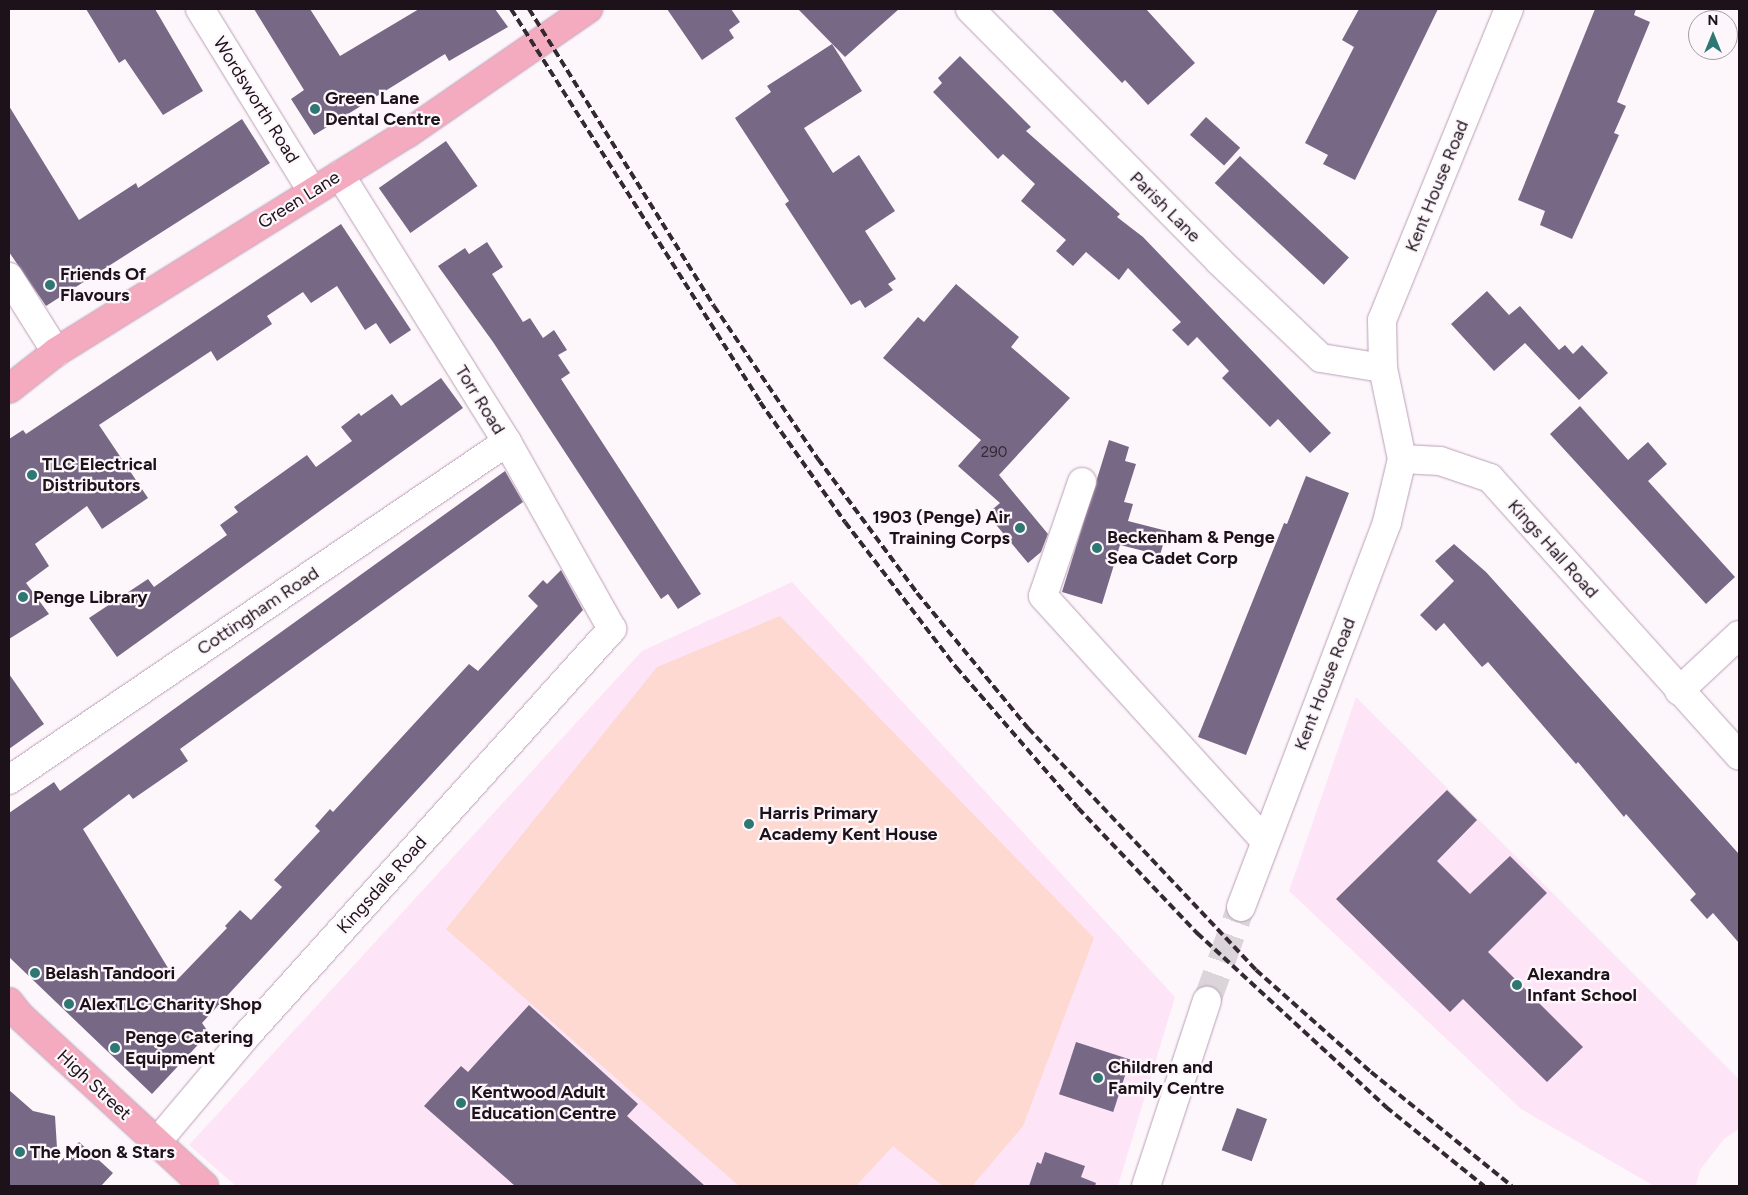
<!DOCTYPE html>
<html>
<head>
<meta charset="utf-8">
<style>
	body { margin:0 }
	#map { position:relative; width:1748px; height:1195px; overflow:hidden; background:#fdf7fc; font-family:Figtree,sans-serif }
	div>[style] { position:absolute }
	.built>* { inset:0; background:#fde5f7 }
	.green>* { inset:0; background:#fdd9d1 }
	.building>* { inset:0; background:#776986; transform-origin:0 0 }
	.minor-tunnel>* { height:28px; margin-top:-14px; transform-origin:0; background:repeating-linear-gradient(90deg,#dbd5da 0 28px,transparent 0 42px) }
	.roads { filter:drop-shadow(0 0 1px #bc9eb5) drop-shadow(0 0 1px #bc9eb5) }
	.minor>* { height:28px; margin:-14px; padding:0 14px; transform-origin:14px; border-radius:14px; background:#fff }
	.major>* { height:28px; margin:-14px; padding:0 14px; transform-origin:14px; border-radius:14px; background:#f4aabf }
	.rail>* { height:4px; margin-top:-2px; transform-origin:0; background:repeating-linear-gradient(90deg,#342931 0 8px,transparent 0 12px) }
	.dots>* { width:14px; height:14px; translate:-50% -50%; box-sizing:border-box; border:2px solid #fdf7fc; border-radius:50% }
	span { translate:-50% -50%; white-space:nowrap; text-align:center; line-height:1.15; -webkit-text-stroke:4.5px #fdf7fc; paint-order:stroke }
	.number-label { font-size:15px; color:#342835 }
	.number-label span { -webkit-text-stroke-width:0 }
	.poi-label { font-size:18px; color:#1d121a; font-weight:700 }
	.left { translate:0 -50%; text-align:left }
	.right { translate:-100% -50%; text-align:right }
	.street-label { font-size:18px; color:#1d121a }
	.frame { position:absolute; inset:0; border:10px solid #1d121a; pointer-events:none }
	.north { position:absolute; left:1688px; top:10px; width:50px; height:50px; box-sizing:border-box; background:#fdf7fc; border:1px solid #a39ba2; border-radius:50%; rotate:0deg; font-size:14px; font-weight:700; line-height:20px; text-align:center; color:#1d121a }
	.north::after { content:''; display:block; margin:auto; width:18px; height:22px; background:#2e7773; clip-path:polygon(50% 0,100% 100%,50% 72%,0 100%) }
</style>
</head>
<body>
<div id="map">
	<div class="built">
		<div style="clip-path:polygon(792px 582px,1175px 997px,1118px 1186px,236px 1186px,189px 1145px,642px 651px)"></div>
		<div style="clip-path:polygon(1356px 697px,1739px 1079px,1739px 1129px,1724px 1139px,1700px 1170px,1696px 1186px,1654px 1186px,1521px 1109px,1289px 891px)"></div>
	</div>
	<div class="green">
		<div style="clip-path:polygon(780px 616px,1094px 938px,1023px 1126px,972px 1186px,943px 1186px,893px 1146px,856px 1186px,739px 1186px,446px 929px,657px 667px)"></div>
	</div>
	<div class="building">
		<div style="clip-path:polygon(86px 9px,155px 9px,203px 91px,163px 115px,125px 59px,119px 63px)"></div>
		<div style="clip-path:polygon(254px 9px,310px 9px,340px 56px,419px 9px,495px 9px,508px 27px,449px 61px,445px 54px,314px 135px,291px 99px,304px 90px)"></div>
		<div style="clip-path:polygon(667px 9px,731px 9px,740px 22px,729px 30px,734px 38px,702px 60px)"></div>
		<div style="clip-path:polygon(798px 9px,899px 9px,845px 57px)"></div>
		<div style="clip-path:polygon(1051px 9px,1146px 9px,1195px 63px,1148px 105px,1125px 80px,1122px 83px)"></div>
		<div style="clip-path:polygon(1359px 9px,1438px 9px,1355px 180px,1323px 164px,1328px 155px,1305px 143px,1354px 47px,1342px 40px)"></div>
		<div style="clip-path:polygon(1595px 9px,1636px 9px,1634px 15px,1650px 22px,1617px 102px,1626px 106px,1614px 133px,1619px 135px,1572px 239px,1540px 225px,1545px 211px,1518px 200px)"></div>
		<div style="clip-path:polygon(832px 44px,862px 91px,804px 128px,833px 173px,859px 155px,895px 211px,865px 231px,896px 279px,888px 284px,893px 290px,865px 308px,860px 300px,851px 305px,785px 204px,789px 201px,735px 118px,771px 92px,767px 86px)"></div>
		<div style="clip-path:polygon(960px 56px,1031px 127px,1026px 131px,1120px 214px,1117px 217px,1143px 237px,1331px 433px,1310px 453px,1278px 419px,1270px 427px,1222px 378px,1229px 371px,1197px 337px,1188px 346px,1172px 330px,1181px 322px,1128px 268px,1119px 280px,1086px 252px,1073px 266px,1056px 251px,1066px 240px,1021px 201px,1035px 184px,1003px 154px,998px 159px,933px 92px,942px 83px,938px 78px)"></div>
		<div style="clip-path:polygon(9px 106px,79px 220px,136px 183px,138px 188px,242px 119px,270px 163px,46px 306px,9px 252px)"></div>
		<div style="left:1206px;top:117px;width:46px;height:24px;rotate:42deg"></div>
		<div style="left:446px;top:141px;width:55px;height:82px;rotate:55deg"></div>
		<div style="left:1240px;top:156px;width:149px;height:37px;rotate:43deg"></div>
		<div style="clip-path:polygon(341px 224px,411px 330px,390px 344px,376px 323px,365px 330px,337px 286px,311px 303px,303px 292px,267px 316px,272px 324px,217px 361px,211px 351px,99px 425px,148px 498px,102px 529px,87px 506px,35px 544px,49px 566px,26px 583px,49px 614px,9px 639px,9px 439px,23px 430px,26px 434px)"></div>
		<div style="clip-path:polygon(487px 242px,503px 267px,492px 274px,523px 322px,530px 318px,543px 338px,554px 330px,567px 350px,558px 355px,570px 373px,561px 379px,701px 594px,678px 609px,668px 594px,661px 599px,493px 342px,438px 266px,465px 248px,469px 254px)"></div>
		<div style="clip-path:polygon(956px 284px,1019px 337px,1011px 347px,1070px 398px,999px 475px,1048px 534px,1041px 552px,1028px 563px,987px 514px,1000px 503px,958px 466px,981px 440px,883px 358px,918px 317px,924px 322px)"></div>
		<div style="clip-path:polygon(1487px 291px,1509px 315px,1520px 306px,1559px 350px,1565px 345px,1573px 354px,1582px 345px,1608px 373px,1579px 400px,1525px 343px,1494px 371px,1451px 324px)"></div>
		<div style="clip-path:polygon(441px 378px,463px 408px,117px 657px,89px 618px,148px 579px,154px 587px,227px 535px,220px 525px,238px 512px,234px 507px,307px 455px,316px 467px,352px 441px,341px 427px,359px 413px,361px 416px,392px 394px,401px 406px)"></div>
		<div style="clip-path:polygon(1580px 406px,1628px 460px,1648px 442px,1667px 464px,1648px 481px,1735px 577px,1706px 604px,1550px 434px)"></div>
		<div style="clip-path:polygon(1109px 440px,1129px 447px,1125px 461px,1136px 464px,1124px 502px,1133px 504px,1128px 521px,1167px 531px,1160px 555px,1120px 545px,1102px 604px,1062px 592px)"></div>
		<div style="clip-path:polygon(505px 471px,523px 502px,180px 749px,188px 761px,133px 799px,129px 794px,83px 829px,176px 981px,227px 928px,225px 926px,240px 910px,251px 920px,282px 887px,274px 880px,320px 831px,315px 826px,330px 809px,333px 812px,469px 664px,478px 671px,538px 606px,528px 596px,543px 580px,547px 584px,561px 570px,583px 610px,202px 1023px,209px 1033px,152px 1094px,9px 957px,9px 813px,54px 782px,60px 791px)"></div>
		<div style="clip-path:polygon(1306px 476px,1349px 493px,1246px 755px,1198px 737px,1284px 523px,1287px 524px)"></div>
		<div style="clip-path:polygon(1454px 544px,1486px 572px,1738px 853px,1739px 943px,1713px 913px,1707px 919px,1690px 900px,1696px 894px,1626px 814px,1624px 817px,1578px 762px,1576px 764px,1488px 662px,1482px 667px,1444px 623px,1436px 631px,1420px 615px,1454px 581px,1435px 561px)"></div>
		<div style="clip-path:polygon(9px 674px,44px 724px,9px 749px)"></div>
		<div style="clip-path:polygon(1447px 790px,1477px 820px,1437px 861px,1470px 894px,1510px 856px,1547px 893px,1488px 952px,1583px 1047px,1547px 1082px,1463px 999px,1450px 1012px,1336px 899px)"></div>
		<div style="clip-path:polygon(529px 1005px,638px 1104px,627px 1116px,705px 1186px,515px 1186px,424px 1106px,461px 1066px,468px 1072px)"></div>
		<div style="left:1076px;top:1042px;width:57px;height:55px;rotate:18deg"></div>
		<div style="clip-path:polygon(9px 1090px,33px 1111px,55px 1116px,58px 1164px,79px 1142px,113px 1173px,101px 1186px,9px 1186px)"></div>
		<div style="left:1237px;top:1108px;width:32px;height:45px;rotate:20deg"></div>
		<div style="clip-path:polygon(1045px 1152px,1085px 1166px,1081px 1177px,1096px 1183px,1095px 1186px,1029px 1186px,1037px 1162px,1041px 1164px)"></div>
	</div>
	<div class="minor-tunnel">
		<div style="left:1207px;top:1001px;width:100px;rotate:-70.1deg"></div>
	</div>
	<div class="roads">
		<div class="minor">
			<div style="left:200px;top:9px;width:214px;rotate:58.4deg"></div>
			<div style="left:970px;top:9px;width:353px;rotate:45.3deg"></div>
			<div style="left:1218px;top:260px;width:142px;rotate:43.6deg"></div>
			<div style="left:1321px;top:358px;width:63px;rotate:9.2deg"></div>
			<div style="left:1509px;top:9px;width:336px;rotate:112.2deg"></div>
			<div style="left:1382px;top:320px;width:48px;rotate:88.8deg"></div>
			<div style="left:1383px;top:368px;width:93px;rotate:78.2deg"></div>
			<div style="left:1402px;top:459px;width:38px;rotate:3deg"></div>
			<div style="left:1440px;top:461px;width:53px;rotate:18.8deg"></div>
			<div style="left:1490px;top:478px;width:373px;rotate:48.1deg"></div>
			<div style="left:9px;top:277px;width:89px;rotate:57.9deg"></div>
			<div style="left:1082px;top:482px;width:120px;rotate:108.9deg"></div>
			<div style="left:1043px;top:596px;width:331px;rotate:47.8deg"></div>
			<div style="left:1679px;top:691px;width:82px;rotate:-43deg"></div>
			<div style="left:9px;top:780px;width:602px;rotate:-34.17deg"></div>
			<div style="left:1241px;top:907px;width:412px;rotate:-69.2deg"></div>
			<div style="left:1387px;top:522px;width:65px;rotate:-76.6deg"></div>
			<div style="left:156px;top:1143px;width:141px;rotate:-49.9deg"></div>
			<div style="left:247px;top:1035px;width:546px;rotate:-48.04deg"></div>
			<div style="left:612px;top:629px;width:214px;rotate:-119.3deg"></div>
			<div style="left:507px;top:442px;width:315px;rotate:-122deg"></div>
			<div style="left:1146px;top:1186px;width:195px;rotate:-71.8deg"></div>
		</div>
		<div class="major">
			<div style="left:9px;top:389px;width:60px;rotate:-38.2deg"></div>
			<div style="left:56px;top:352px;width:415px;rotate:-31.9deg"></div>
			<div style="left:408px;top:133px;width:219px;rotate:-34.6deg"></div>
			<div style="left:9px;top:1002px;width:16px;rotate:52deg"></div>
			<div style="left:19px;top:1015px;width:252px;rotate:42.7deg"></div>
		</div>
	</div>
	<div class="rail">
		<div style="left:511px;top:9px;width:465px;rotate:57.6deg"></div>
		<div style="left:760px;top:402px;width:147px;rotate:54.7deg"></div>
		<div style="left:845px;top:522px;width:183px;rotate:52.6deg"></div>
		<div style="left:956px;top:667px;width:186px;rotate:49.1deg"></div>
		<div style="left:1078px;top:808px;width:173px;rotate:46.4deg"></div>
		<div style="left:1197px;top:933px;width:257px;rotate:42.6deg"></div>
		<div style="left:1386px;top:1107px;width:126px;rotate:38.9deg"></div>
		<div style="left:529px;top:9px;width:350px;rotate:58.1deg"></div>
		<div style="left:714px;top:306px;width:185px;rotate:55.8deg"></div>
		<div style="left:818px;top:459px;width:167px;rotate:53.5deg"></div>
		<div style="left:917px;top:593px;width:175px;rotate:50.6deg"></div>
		<div style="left:1028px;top:728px;width:332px;rotate:46.7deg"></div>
		<div style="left:1256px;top:970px;width:154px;rotate:41.6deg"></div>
		<div style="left:1371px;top:1072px;width:181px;rotate:39deg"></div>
	</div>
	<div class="dots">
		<div style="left:315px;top:109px;background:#2e7773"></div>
		<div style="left:50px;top:285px;background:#2e7773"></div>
		<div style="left:32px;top:475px;background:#2e7773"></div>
		<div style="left:1020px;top:528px;background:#2e7773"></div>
		<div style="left:1097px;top:548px;background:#2e7773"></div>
		<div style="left:23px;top:597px;background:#2e7773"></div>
		<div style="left:749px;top:824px;background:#2e7773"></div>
		<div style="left:35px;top:973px;background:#2e7773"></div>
		<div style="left:1517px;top:985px;background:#2e7773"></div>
		<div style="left:69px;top:1004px;background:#2e7773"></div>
		<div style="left:115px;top:1048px;background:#2e7773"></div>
		<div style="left:1098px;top:1078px;background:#2e7773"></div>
		<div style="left:461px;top:1103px;background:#2e7773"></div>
		<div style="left:20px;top:1152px;background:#2e7773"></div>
	</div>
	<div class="number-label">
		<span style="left:994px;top:453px">290</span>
	</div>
	<div class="poi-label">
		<span class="left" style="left:325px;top:109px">Green Lane<br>Dental Centre</span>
		<span class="left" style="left:60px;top:285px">Friends Of<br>Flavours</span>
		<span class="left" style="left:42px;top:475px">TLC Electrical<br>Distributors</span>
		<span class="right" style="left:1010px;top:528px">1903 (Penge) Air<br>Training Corps</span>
		<span class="left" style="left:1107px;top:548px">Beckenham &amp; Penge<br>Sea Cadet Corp</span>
		<span class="left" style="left:33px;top:597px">Penge Library</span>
		<span class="left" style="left:759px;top:824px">Harris Primary<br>Academy Kent House</span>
		<span class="left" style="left:45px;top:973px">Belash Tandoori</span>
		<span class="left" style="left:1527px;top:985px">Alexandra<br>Infant School</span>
		<span class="left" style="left:79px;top:1004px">AlexTLC Charity Shop</span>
		<span class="left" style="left:125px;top:1048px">Penge Catering<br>Equipment</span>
		<span class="left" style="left:1108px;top:1078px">Children and<br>Family Centre</span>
		<span class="left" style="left:471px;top:1103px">Kentwood Adult<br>Education Centre</span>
		<span class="left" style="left:30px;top:1152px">The Moon &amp; Stars</span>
	</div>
	<div class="street-label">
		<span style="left:256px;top:100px;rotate:58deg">Wordsworth Road</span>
		<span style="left:1437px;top:186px;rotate:-68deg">Kent House Road</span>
		<span style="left:299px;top:200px;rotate:-32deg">Green Lane</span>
		<span style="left:1165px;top:207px;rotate:45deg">Parish Lane</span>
		<span style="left:480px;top:400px;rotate:58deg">Torr Road</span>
		<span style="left:1553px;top:549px;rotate:48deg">Kings Hall Road</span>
		<span style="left:258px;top:611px;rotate:-34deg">Cottingham Road</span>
		<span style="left:1325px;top:684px;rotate:-69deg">Kent House Road</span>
		<span style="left:382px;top:885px;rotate:-48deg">Kingsdale Road</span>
		<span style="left:94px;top:1085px;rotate:43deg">High Street</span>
	</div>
	<div class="frame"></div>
	<div class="north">N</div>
</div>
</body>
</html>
